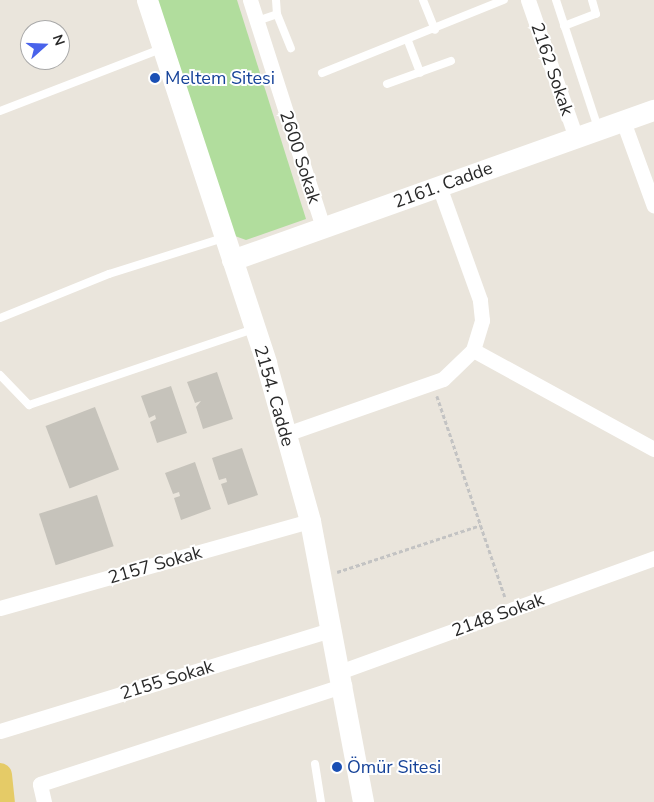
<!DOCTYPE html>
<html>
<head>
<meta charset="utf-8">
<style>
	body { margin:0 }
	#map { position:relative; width:654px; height:802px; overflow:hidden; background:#eae5dc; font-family:"Nunito Sans",sans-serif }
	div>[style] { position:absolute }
	.green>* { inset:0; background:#b1dd9d }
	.building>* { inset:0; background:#c6c3bb; transform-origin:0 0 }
	.path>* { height:2.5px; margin-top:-1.25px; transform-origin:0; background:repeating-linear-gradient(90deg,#c3c3c3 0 4px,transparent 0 6.5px) }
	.lane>* { height:8px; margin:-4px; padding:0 4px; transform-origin:4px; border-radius:4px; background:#fff }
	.street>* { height:15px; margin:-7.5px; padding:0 7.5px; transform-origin:7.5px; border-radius:7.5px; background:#fff }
	.secondary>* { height:21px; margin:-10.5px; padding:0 10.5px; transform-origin:10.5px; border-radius:10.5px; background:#fff }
	.primary>* { height:24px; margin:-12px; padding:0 12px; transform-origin:12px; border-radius:12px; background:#e5cb67 }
	.dots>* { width:14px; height:14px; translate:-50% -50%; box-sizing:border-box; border:2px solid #fff; border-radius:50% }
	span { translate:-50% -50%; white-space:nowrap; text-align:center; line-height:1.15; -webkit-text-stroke:4px #fff; paint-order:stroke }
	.street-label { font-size:18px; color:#292929 }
	.transit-label { font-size:18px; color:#164399 }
	.left { translate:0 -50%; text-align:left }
	.north { position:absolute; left:20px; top:20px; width:50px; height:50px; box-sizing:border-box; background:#fff; border:1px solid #a9a9a9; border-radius:50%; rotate:70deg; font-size:14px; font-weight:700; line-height:20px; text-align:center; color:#292929 }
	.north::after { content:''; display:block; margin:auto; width:18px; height:22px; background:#4963eb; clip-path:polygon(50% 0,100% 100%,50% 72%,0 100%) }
</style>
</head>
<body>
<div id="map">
	<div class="green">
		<div style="clip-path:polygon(156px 0,237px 0,306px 219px,246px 240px,235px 236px)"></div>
	</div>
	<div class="building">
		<div style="clip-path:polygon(217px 372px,233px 419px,203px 429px,196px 407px,201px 401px,195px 403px,187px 382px)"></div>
		<div style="clip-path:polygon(171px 386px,187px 433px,157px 443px,150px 422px,156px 419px,155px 415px,149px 418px,141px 396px)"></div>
		<div style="left:95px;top:407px;width:67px;height:53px;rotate:69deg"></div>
		<div style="clip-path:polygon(242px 448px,258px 495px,228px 505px,221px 484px,227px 482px,226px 478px,219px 480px,212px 458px)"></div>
		<div style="clip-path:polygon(195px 462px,211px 509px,181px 520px,174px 498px,180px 496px,179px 492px,173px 494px,165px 473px)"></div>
		<div style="left:97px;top:495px;width:54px;height:61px;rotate:72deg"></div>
	</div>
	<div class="path">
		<div style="left:437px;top:396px;width:212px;rotate:71.3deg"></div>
		<div style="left:337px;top:572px;width:151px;rotate:-18.1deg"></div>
	</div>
	<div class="lane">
		<div style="left:276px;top:0;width:14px;rotate:86deg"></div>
		<div style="left:277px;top:14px;width:37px;rotate:68deg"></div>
		<div style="left:423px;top:0;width:32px;rotate:68deg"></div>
		<div style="left:556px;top:0;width:135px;rotate:71.8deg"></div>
		<div style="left:257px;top:21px;width:21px;rotate:-19deg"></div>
		<div style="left:564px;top:26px;width:34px;rotate:-21deg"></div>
		<div style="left:596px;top:14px;width:15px;rotate:-106deg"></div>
		<div style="left:408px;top:41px;width:34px;rotate:69deg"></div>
		<div style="left:322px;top:73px;width:196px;rotate:-21.9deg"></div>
		<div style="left:387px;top:84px;width:68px;rotate:-19.8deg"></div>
		<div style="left:0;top:111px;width:173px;rotate:-21.1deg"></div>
		<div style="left:0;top:318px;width:118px;rotate:-22deg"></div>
		<div style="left:109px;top:274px;width:120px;rotate:-17.5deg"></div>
		<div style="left:0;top:375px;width:42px;rotate:46deg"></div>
		<div style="left:29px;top:405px;width:237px;rotate:-18.7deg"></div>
		<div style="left:315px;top:764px;width:38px;rotate:81deg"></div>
	</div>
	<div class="street">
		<div style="left:250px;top:0;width:239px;rotate:72.2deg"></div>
		<div style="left:528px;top:0;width:146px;rotate:70.8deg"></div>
		<div style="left:623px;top:121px;width:90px;rotate:70deg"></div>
		<div style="left:473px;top:350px;width:206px;rotate:28.7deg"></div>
		<div style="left:286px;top:434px;width:166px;rotate:-19.3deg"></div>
		<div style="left:443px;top:379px;width:42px;rotate:-44deg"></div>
		<div style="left:473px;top:350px;width:31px;rotate:-73deg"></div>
		<div style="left:482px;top:320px;width:20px;rotate:-96deg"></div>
		<div style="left:480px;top:300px;width:121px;rotate:-109.8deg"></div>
		<div style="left:0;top:608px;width:322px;rotate:-15.7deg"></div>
		<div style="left:342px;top:671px;width:332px;rotate:-19.9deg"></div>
		<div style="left:0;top:731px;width:348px;rotate:-17deg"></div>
		<div style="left:44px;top:802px;width:18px;rotate:-103deg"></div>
		<div style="left:40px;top:784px;width:320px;rotate:-18deg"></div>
	</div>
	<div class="secondary">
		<div style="left:147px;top:0;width:382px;rotate:71.8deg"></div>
		<div style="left:266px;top:363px;width:164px;rotate:74.4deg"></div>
		<div style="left:310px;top:521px;width:286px;rotate:79.3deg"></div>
		<div style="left:232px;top:260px;width:448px;rotate:-19.6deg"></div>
	</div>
	<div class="primary">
		<div style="left:0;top:775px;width:27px;rotate:84deg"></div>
	</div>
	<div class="dots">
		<div style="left:155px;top:78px;background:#1a4fb4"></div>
		<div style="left:337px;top:767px;background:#1a4fb4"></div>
	</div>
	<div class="street-label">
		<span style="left:552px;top:69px;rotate:71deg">2162 Sokak</span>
		<span style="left:300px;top:157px;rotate:72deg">2600 Sokak</span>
		<span style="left:443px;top:185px;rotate:-20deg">2161. Cadde</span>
		<span style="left:274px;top:396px;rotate:74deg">2154. Cadde</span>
		<span style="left:155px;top:565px;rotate:-16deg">2157 Sokak</span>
		<span style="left:498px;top:615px;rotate:-20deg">2148 Sokak</span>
		<span style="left:167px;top:680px;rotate:-17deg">2155 Sokak</span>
	</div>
	<div class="transit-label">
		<span class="left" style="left:165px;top:78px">Meltem Sitesi</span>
		<span class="left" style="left:347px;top:767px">Ömür Sitesi</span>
	</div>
	<div class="north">N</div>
</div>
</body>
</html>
